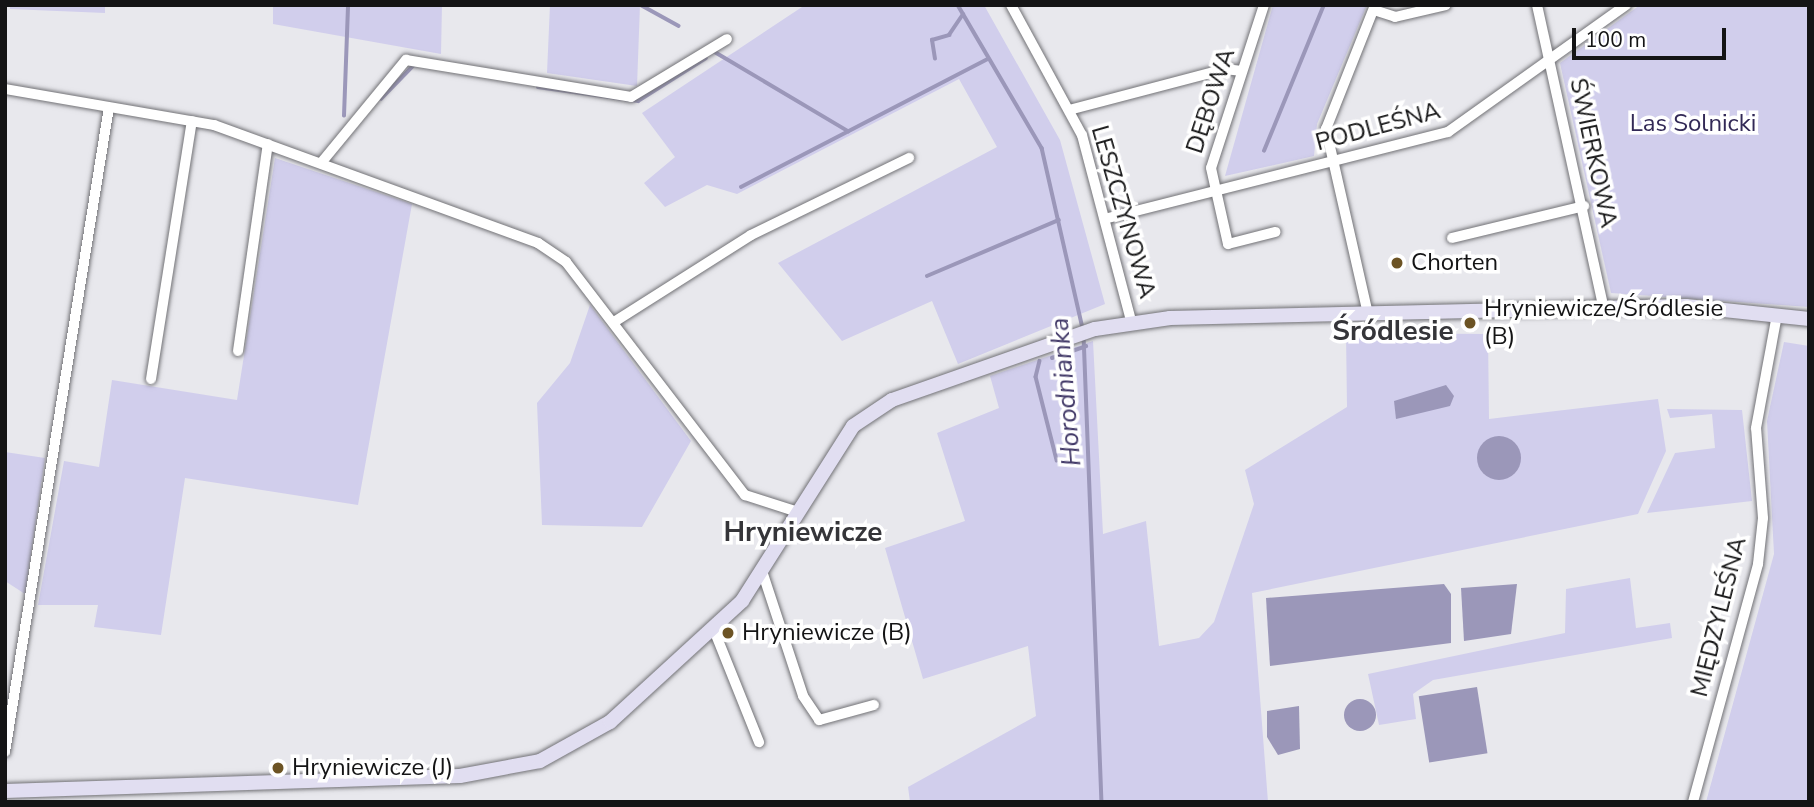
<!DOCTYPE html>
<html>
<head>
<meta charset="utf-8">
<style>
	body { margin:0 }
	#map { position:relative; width:1814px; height:807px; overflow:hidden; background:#e8e8ed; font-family:"Nunito Sans",sans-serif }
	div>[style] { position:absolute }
	.green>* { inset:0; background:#d1ceec }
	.water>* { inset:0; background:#9b97b9; transform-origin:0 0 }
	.round { border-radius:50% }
	.stream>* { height:3.5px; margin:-1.75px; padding:0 1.75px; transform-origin:1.75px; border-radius:1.75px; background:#9b97b9 }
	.roads { filter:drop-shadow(0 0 2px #727276) drop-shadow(0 0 2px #727276) }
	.street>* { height:10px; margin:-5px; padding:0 5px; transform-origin:5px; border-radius:5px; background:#fff }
	.secondary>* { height:14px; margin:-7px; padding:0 7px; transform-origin:7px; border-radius:7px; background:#e1def1 }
	.dots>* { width:19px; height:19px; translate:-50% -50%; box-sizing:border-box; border:4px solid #fff; border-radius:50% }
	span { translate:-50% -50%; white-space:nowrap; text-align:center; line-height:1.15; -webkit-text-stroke:7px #fff; paint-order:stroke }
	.street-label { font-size:24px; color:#141415 }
	.park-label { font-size:24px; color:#322956 }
	.poi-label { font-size:24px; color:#141415 }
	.left { translate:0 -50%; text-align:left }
	.water-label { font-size:26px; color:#413867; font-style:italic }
	.quarter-label { font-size:28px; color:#353539; font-weight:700 }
	.frame { position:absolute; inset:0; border:7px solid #141415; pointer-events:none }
	.scale { position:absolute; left:1572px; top:28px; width:154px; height:32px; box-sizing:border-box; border:4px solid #141415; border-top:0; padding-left:9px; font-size:21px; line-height:24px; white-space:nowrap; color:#141415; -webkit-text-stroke:5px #fff; paint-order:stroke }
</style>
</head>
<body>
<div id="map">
	<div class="green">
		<div style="clip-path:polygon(10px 5px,105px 5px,105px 13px,10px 9px)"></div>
		<div style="clip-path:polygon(273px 5px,442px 5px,441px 54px,273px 24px)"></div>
		<div style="clip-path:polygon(550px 5px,640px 5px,637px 86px,547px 73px)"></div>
		<div style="clip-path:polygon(805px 5px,984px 5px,1060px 140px,1105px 304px,958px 364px,932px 301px,842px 341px,778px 263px,997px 147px,959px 79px,737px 194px,707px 185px,665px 207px,644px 183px,675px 157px,642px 113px)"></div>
		<div style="clip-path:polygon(1273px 5px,1367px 5px,1317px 124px,1314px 156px,1225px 176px)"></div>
		<div style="clip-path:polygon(1640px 5px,1809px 5px,1809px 307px,1611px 293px,1560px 63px)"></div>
		<div style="clip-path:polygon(275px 158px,412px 204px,358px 505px,185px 478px,161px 635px,94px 627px,98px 605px,38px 605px,64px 461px,99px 467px,112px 380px,237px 400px)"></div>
		<div style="clip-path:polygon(590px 305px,691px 441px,642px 527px,542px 525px,537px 403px,570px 363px)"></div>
		<div style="clip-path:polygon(1346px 333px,1488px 334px,1489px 419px,1658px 399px,1666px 451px,1638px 514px,1252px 593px,1268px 802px,910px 802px,908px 787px,1036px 716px,1028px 646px,923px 679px,885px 548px,965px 521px,937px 433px,999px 408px,990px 376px,1093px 341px,1103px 534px,1146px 521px,1159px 646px,1199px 638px,1214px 622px,1254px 504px,1245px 470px,1347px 407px)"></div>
		<div style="clip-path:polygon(1784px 342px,1809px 346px,1809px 802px,1706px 802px,1774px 554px,1767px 421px)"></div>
		<div style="clip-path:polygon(1667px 409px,1742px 410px,1752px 501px,1647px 513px,1675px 453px,1715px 448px,1712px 414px,1670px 418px)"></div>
		<div style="clip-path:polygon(5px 452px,45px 458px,25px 594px,5px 581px)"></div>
		<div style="clip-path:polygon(1630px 578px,1636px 628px,1670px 623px,1672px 638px,1433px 680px,1413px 694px,1416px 719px,1379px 725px,1368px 674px,1565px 633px,1566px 589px)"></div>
	</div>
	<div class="water">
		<div style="clip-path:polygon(1446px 385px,1454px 396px,1450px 406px,1396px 419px,1394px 401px)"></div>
		<div class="round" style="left:1477px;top:436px;width:44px;height:44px"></div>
		<div style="clip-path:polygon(1444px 584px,1451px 594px,1451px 643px,1270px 666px,1266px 598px)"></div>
		<div style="clip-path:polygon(1517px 584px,1511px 634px,1464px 641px,1461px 588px)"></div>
		<div style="left:1477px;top:687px;width:67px;height:59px;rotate:81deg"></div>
		<div class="round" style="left:1344px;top:699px;width:32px;height:32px"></div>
		<div style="clip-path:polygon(1299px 706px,1300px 749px,1278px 755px,1267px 737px,1267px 711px)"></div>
	</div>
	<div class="stream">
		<div style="left:641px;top:5px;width:43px;rotate:28.9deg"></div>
		<div style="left:958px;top:5px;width:166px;rotate:59.6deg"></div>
		<div style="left:1042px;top:148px;width:185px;rotate:77.2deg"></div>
		<div style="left:715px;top:52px;width:155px;rotate:30.7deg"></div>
		<div style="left:935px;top:59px;width:19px;rotate:-99deg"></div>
		<div style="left:932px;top:40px;width:18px;rotate:-16deg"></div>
		<div style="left:949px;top:35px;width:25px;rotate:-56deg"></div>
		<div style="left:538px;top:87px;width:101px;rotate:8deg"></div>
		<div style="left:638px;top:101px;width:80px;rotate:-32.3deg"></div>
		<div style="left:381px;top:99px;width:47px;rotate:-45.9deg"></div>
		<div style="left:344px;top:116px;width:111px;rotate:-87.9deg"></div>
		<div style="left:1264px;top:151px;width:158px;rotate:-67.7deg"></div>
		<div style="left:741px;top:187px;width:278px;rotate:-27.4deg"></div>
		<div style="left:927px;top:276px;width:143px;rotate:-23deg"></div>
		<div style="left:1084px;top:335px;width:467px;rotate:87.8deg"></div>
		<div style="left:1052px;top:358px;width:36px;rotate:-19deg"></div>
		<div style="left:1040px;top:361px;width:16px;rotate:104deg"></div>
		<div style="left:1036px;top:377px;width:86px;rotate:75.8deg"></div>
	</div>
	<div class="roads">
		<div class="street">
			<div style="left:1011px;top:5px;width:148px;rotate:61.4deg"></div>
			<div style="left:1082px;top:135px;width:192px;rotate:75.2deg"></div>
			<div style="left:1264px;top:5px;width:171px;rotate:108deg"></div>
			<div style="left:1211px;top:168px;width:78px;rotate:77.4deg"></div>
			<div style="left:1228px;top:244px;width:49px;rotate:-14.3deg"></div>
			<div style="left:1537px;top:5px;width:312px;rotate:77.6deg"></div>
			<div style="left:1374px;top:10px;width:22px;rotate:18deg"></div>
			<div style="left:1395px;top:17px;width:52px;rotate:-13.2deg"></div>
			<div style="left:5px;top:89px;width:212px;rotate:9.8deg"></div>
			<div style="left:214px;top:125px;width:345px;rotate:20deg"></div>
			<div style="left:538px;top:243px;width:34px;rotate:34deg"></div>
			<div style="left:566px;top:262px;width:294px;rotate:52.5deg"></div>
			<div style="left:745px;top:495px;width:56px;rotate:17.8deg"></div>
			<div style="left:1069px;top:110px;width:161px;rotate:-14.7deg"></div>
			<div style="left:1225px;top:69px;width:17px;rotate:7deg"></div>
			<div style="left:321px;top:163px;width:134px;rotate:-50.5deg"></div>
			<div style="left:406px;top:60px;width:228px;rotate:9.3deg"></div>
			<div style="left:631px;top:97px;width:112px;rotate:-31.1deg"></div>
			<div style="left:1108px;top:218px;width:351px;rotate:-14.2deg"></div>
			<div style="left:1448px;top:132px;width:219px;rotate:-35.5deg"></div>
			<div style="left:1452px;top:238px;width:136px;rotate:-13.6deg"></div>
			<div style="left:1368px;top:314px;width:190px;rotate:-102.8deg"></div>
			<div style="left:1326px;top:129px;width:133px;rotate:-68.4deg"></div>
			<div style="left:614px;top:322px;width:162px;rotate:-32.4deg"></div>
			<div style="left:751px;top:235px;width:176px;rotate:-26deg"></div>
			<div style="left:238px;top:351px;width:209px;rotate:-81.8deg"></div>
			<div style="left:151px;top:379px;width:261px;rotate:-81deg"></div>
			<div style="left:763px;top:574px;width:128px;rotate:71.8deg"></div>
			<div style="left:803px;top:696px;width:29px;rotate:56deg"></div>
			<div style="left:819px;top:720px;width:57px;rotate:-15.3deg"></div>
			<div style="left:714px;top:630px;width:121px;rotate:68.1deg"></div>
			<div style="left:5px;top:752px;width:653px;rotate:-80.84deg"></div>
			<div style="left:1693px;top:802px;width:247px;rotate:-74.7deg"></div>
			<div style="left:1758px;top:564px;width:46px;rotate:-83.8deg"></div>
			<div style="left:1763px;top:518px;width:90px;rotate:-94.4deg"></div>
			<div style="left:1756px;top:428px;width:115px;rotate:-79.5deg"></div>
		</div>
		<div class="secondary">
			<div style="left:5px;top:791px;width:455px;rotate:-1.9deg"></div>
			<div style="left:460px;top:776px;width:81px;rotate:-10.6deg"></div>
			<div style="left:540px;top:761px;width:80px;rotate:-29.1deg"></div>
			<div style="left:610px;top:722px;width:179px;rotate:-42.5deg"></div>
			<div style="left:742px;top:601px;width:207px;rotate:-57.6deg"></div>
			<div style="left:853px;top:426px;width:47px;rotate:-33.7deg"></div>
			<div style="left:892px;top:400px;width:215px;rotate:-19.3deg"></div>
			<div style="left:1095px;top:329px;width:76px;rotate:-8.3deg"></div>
			<div style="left:1170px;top:318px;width:516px;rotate:-1.33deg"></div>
			<div style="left:1686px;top:306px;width:124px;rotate:6deg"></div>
		</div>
	</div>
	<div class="dots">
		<div style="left:1397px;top:263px;background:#6c5324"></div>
		<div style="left:1470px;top:323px;background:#6c5324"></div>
		<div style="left:728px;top:633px;background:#6c5324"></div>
		<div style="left:278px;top:768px;background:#6c5324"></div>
	</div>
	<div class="street-label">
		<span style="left:1211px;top:101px;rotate:-72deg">DĘBOWA</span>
		<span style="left:1378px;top:127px;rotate:-15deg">PODLEŚNA</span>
		<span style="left:1593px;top:153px;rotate:78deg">ŚWIERKOWA</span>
		<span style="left:1123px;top:212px;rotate:74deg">LESZCZYNOWA</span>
		<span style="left:1719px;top:617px;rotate:-76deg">MIĘDZYLEŚNA</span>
	</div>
	<div class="park-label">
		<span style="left:1693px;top:124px">Las Solnicki</span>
	</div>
	<div class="poi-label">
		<span class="left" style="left:1411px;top:263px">Chorten</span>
		<span class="left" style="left:1484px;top:323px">Hryniewicze/Śródlesie<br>(B)</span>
		<span class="left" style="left:742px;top:633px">Hryniewicze (B)</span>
		<span class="left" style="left:292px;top:768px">Hryniewicze (J)</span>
	</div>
	<div class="water-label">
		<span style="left:1066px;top:392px;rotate:-95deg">Horodnianka</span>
	</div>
	<div class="quarter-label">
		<span style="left:1393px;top:331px">Śródlesie</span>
		<span style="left:803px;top:532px">Hryniewicze</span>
	</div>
	<div class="frame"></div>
	<div class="scale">100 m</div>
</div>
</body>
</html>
